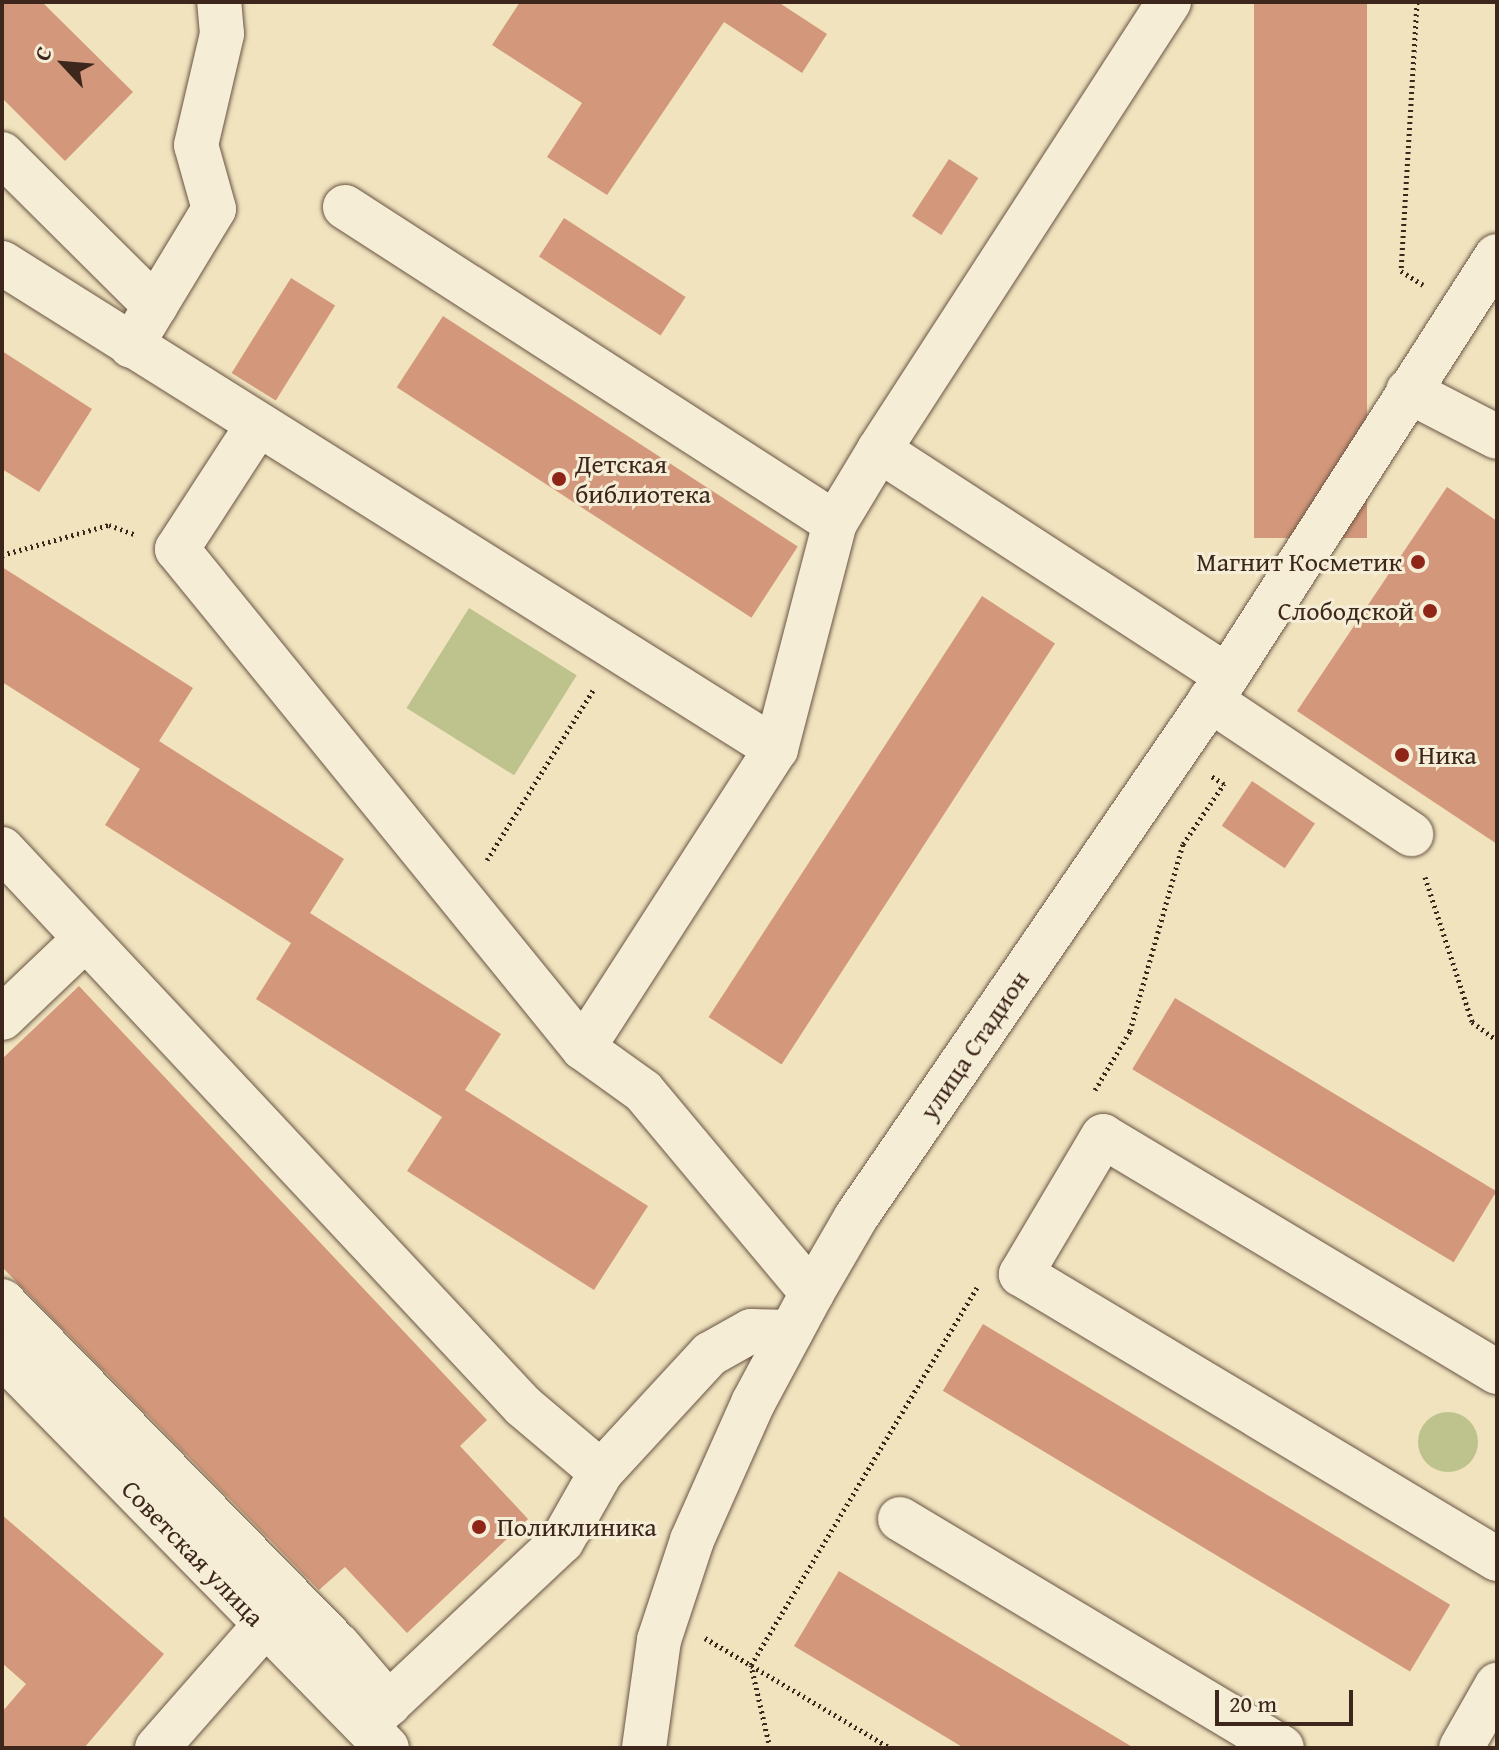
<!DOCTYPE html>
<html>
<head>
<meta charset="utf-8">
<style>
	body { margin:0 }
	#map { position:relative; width:1499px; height:1750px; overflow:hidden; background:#f0e3be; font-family:"Gentium Book Plus",serif }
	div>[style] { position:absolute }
	.green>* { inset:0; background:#bec38e; transform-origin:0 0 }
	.round { border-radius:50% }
	.building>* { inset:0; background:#d3987b; transform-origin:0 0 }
	.path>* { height:5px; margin-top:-2.5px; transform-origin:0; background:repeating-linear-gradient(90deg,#3d261c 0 2px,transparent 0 6px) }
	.roads { filter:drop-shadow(0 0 2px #6a5544) drop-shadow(0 0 2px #6a5544) }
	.minor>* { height:44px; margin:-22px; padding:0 22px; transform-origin:22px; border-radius:22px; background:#f5edd5 }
	.dots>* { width:22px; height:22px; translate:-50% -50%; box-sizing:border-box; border:4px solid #f5edd5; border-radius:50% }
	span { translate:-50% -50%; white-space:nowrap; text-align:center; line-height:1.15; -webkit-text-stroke:6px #f5edd5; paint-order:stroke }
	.poi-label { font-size:26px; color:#3d261c }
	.left { translate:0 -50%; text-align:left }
	.right { translate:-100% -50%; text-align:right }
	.street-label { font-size:26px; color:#3d261c }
	.frame { position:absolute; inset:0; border:4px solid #3d261c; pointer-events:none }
	.north { position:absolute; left:24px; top:24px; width:80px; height:80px; -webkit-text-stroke:6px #f5edd5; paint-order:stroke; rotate:296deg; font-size:22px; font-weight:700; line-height:32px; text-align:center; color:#3d261c }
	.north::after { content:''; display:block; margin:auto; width:28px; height:36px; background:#3d261c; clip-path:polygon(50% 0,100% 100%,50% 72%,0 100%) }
	.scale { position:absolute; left:1215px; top:1690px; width:138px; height:36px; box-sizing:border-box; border:4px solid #3d261c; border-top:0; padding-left:10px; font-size:24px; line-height:28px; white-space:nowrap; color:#3d261c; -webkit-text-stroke:6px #f5edd5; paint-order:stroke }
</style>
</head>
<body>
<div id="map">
	<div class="green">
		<div style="left:469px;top:608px;width:127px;height:118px;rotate:32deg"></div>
		<div class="round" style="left:1418px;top:1412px;width:60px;height:60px"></div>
	</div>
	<div class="building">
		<div style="clip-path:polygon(2px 2px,42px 2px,133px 92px,65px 161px,2px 98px)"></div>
		<div style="clip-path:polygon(520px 2px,778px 2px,827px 34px,802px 73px,724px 22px,607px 195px,547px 157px,582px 103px,492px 45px)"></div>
		<div style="left:1254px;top:2px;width:113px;height:536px"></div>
		<div style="left:949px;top:159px;width:35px;height:68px;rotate:33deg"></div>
		<div style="left:564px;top:218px;width:145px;height:46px;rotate:33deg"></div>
		<div style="left:291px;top:278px;width:52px;height:112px;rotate:32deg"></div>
		<div style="left:443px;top:316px;width:423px;height:85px;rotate:33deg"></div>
		<div style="clip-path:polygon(2px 351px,92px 409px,39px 492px,2px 469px)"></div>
		<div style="clip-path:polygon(1447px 487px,1497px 521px,1497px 844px,1297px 711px)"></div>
		<div style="clip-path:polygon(2px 567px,193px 688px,159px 741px,344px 859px,310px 913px,501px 1034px,465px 1090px,648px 1206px,594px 1290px,407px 1171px,442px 1117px,256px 999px,291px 943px,105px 825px,140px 769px,2px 682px)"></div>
		<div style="left:982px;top:596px;width:87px;height:502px;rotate:33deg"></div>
		<div style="left:1252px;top:781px;width:76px;height:54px;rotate:34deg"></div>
		<div style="clip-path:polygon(79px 986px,487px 1420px,460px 1446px,528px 1519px,407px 1633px,345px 1567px,319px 1590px,2px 1267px,2px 1059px)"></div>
		<div style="left:1175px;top:998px;width:375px;height:83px;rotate:31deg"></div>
		<div style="left:983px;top:1324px;width:545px;height:78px;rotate:31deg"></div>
		<div style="clip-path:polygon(2px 1515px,164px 1654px,84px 1748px,2px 1748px,2px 1712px,26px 1684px,2px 1663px)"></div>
		<div style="clip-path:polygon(839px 1571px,1134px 1748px,964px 1748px,794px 1646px)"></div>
	</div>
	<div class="path">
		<div style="left:1417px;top:2px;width:269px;rotate:93.4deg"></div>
		<div style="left:1401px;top:271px;width:26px;rotate:32deg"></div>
		<div style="left:2px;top:555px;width:111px;rotate:-15.7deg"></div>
		<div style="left:109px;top:525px;width:27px;rotate:20deg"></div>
		<div style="left:487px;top:860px;width:202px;rotate:-58deg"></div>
		<div style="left:1425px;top:877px;width:152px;rotate:72deg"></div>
		<div style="left:1472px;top:1022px;width:31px;rotate:36deg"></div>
		<div style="left:1095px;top:1090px;width:69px;rotate:-59.3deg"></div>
		<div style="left:1130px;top:1031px;width:194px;rotate:-74.2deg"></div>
		<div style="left:1183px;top:844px;width:73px;rotate:-55.7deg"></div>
		<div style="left:1224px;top:784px;width:15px;rotate:-148deg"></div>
		<div style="left:705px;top:1638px;width:215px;rotate:30.7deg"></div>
		<div style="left:770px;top:1748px;width:85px;rotate:-102.9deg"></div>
		<div style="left:751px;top:1665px;width:440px;rotate:-59.1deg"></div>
	</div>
	<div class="roads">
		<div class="minor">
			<div style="left:1169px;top:2px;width:534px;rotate:122.92deg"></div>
			<div style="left:879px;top:450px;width:415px;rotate:33deg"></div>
			<div style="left:2px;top:154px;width:216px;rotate:44.8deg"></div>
			<div style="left:345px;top:207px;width:583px;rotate:32.82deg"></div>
			<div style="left:2px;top:263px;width:914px;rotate:32.12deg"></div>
			<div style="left:131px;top:346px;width:160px;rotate:-58.8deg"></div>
			<div style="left:214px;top:209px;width:66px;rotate:-105.7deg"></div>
			<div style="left:196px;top:145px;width:114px;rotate:-76.8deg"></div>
			<div style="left:222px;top:34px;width:32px;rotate:-95deg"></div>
			<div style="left:1408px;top:391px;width:100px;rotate:27.3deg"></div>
			<div style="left:257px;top:426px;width:147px;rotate:123deg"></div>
			<div style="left:177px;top:549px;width:643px;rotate:50.87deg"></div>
			<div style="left:1210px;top:700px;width:242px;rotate:33.7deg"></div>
			<div style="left:2px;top:849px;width:763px;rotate:46.91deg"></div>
			<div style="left:523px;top:1406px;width:102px;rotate:40.2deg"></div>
			<div style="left:601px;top:1472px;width:161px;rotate:-47.3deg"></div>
			<div style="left:710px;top:1354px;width:47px;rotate:-29.3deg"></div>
			<div style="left:751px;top:1331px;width:40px;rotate:1.4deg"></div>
			<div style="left:2px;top:1018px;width:115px;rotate:-43.6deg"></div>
			<div style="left:812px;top:1293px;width:263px;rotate:-129.9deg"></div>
			<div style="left:643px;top:1091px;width:74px;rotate:-144.4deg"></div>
			<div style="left:583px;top:1048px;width:356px;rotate:-57.2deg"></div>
			<div style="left:776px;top:749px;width:234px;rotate:-75.4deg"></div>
			<div style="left:835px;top:523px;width:85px;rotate:-58.9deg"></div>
			<div style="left:2px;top:1301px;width:481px;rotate:45.7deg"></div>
			<div style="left:338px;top:1645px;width:78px;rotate:49.2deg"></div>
			<div style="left:2px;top:1355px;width:550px;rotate:45.59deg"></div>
			<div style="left:1497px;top:1372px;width:459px;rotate:-149.1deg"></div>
			<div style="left:1103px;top:1136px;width:161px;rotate:120.7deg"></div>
			<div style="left:1021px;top:1274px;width:555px;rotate:30.91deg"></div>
			<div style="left:900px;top:1519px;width:445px;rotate:30.9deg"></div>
			<div style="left:368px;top:1723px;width:266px;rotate:-43.2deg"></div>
			<div style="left:562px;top:1541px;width:79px;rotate:-60.5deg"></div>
			<div style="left:157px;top:1748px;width:162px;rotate:-48.7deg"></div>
			<div style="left:644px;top:1748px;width:109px;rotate:-82.1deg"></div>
			<div style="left:659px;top:1640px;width:105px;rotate:-71.7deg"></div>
			<div style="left:692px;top:1540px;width:150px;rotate:-66deg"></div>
			<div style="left:753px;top:1403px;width:125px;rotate:-61.8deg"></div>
			<div style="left:812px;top:1293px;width:88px;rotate:-59.9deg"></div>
			<div style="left:856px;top:1217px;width:656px;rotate:-55.56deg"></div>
			<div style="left:1227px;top:676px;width:499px;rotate:-57.3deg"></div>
			<div style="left:1461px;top:1748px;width:73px;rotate:-60.3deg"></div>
		</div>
	</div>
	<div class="dots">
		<div style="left:559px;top:479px;background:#8f2418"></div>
		<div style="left:1418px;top:562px;background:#8f2418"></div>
		<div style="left:1430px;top:611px;background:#8f2418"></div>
		<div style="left:1402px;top:755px;background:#8f2418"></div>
		<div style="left:479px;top:1527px;background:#8f2418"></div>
	</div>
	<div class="poi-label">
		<span class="left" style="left:575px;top:479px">Детская<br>библиотека</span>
		<span class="right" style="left:1402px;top:562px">Магнит Косметик</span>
		<span class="right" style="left:1414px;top:611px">Слободской</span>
		<span class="left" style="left:1418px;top:755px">Ника</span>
		<span class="left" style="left:497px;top:1527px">Поликлиника</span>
	</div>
	<div class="street-label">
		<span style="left:974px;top:1045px;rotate:-56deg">улица Стадион</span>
		<span style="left:193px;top:1553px;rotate:46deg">Советская улица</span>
	</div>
	<div class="frame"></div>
	<div class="north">С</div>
	<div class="scale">20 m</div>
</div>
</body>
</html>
